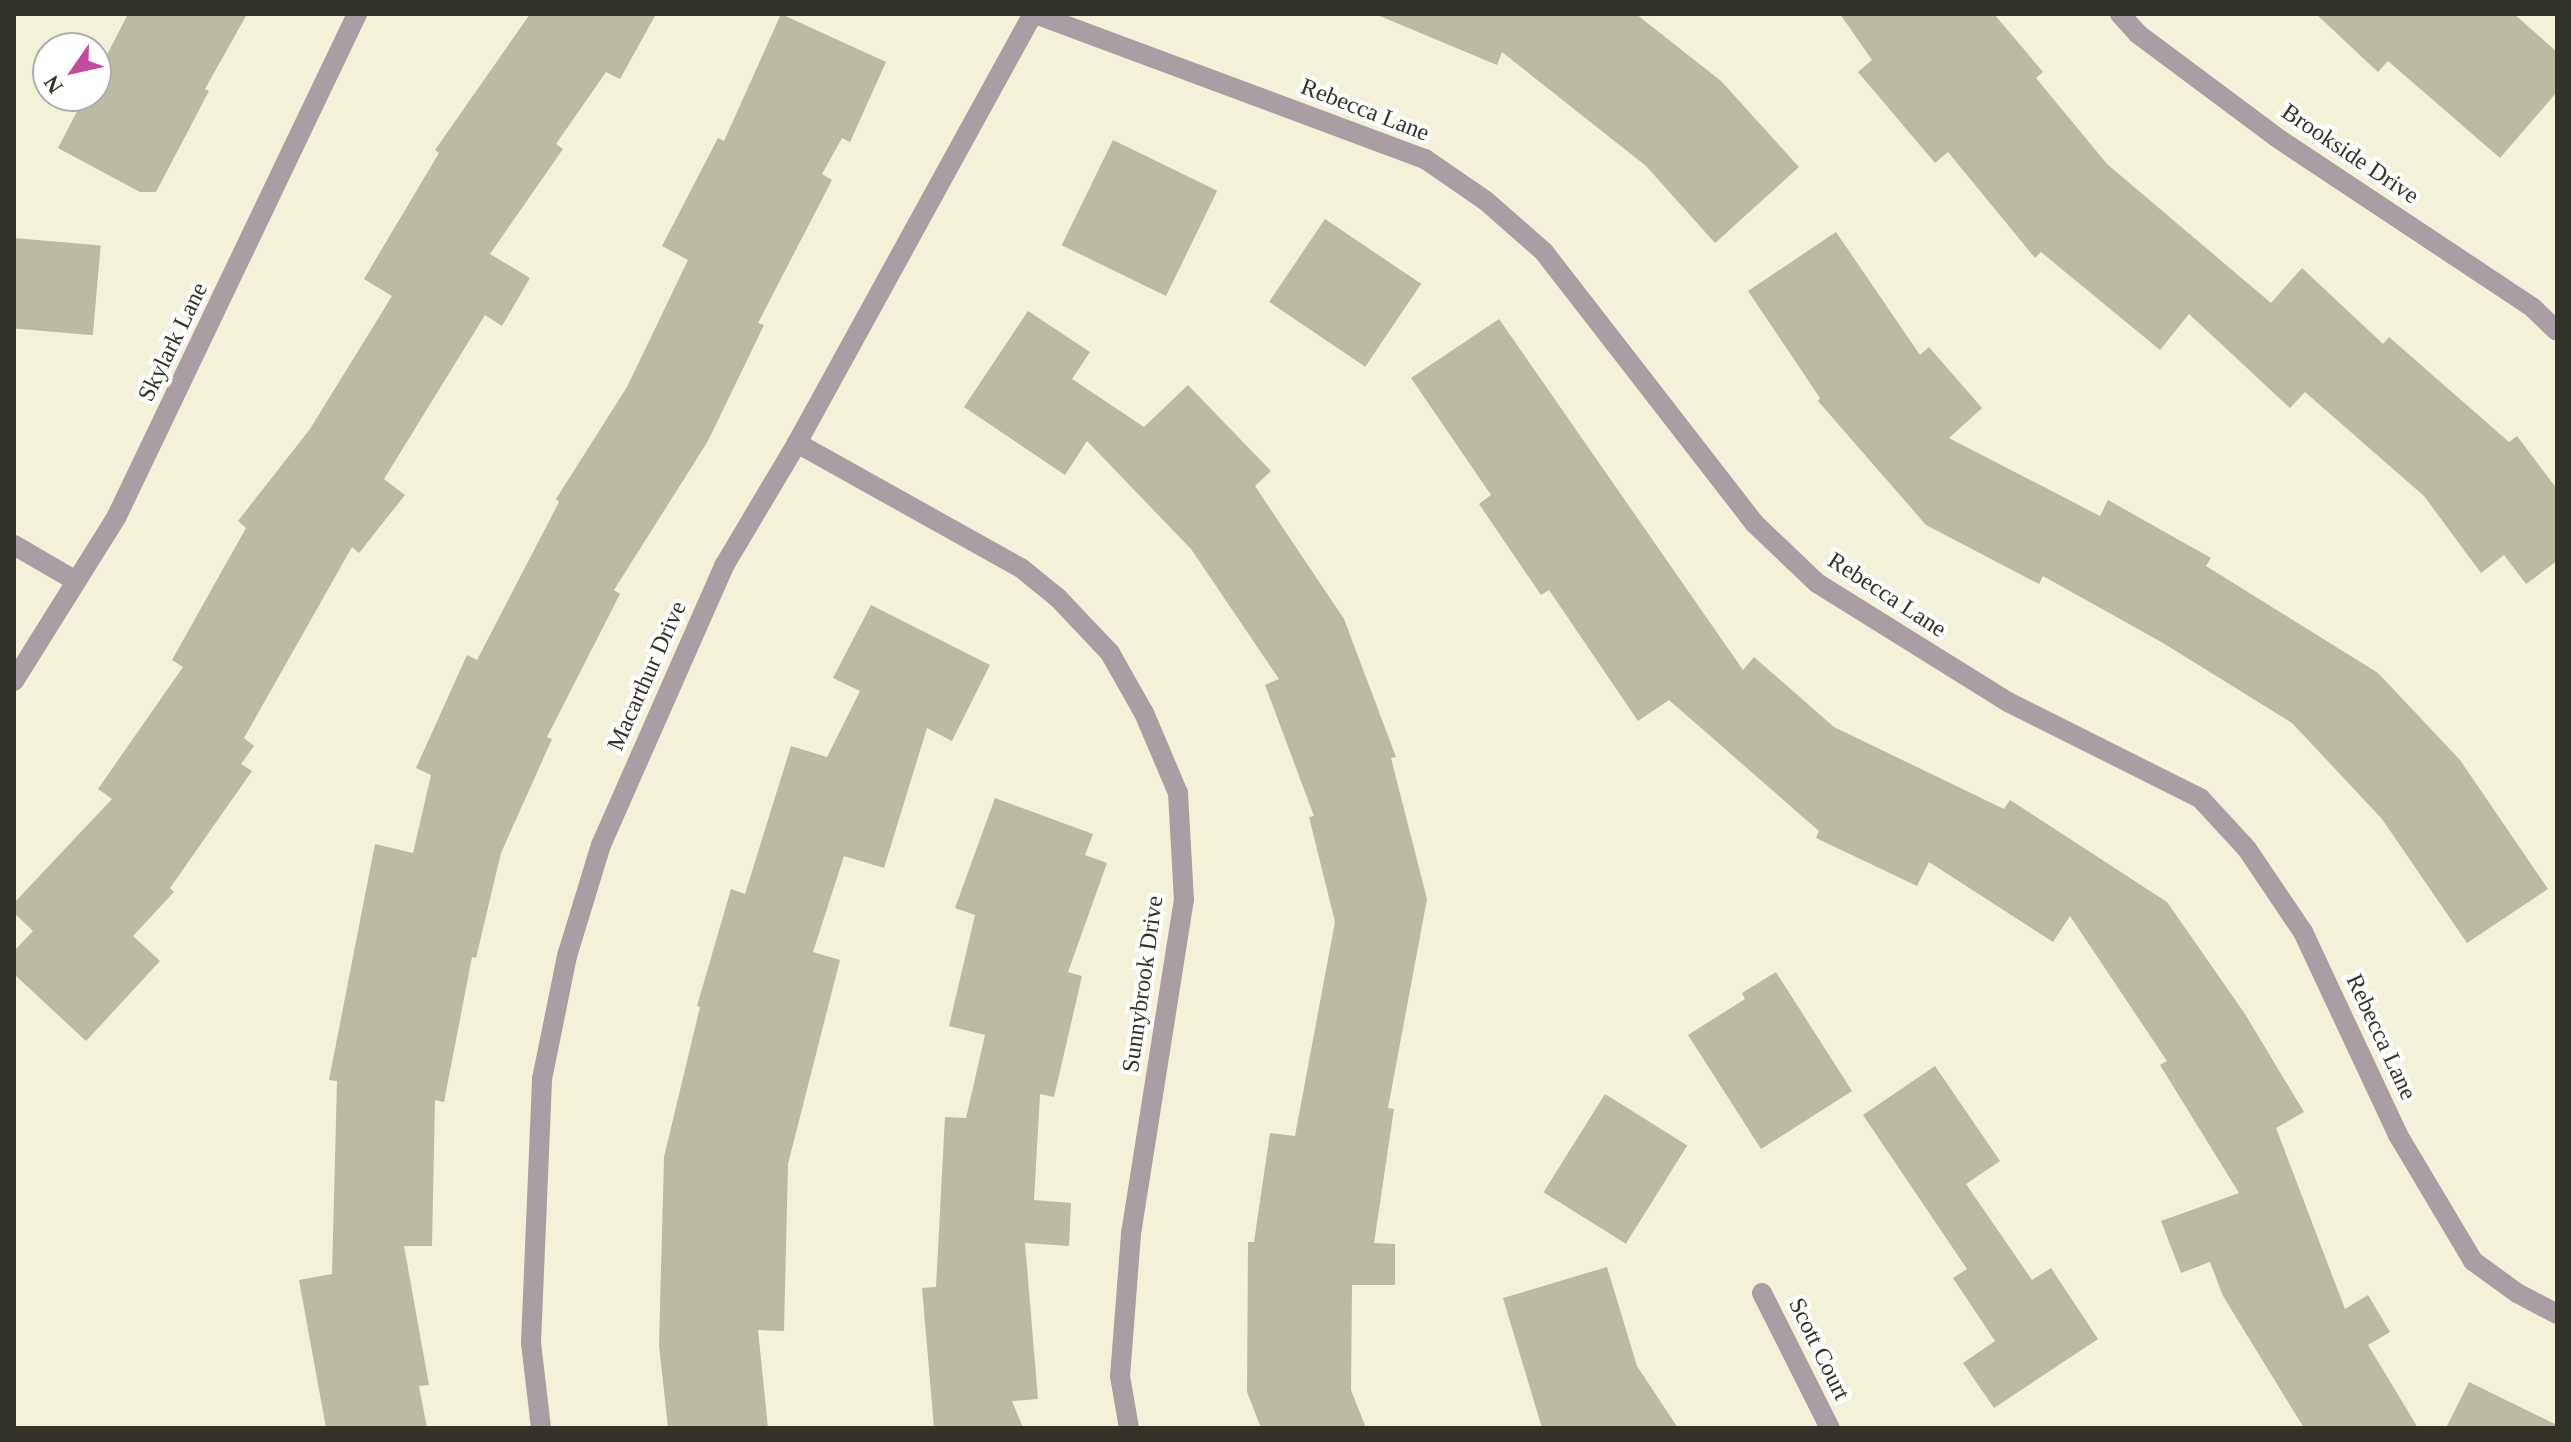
<!DOCTYPE html>
<html>
<head>
<meta charset="utf-8">
<style>
	body { margin:0 }
	#map { position:relative; width:2571px; height:1442px; overflow:hidden; background:#f3f1d9; font-family:Georgia,serif }
	div>[style] { position:absolute }
	.building>* { inset:0; background:#bbbaa2; transform-origin:0 0 }
	.lane>* { height:20px; margin:-10px; padding:0 10px; transform-origin:10px; border-radius:10px; background:#a89ea4 }
	.street>* { height:20px; margin:-10px; padding:0 10px; transform-origin:10px; border-radius:10px; background:#a89ea4 }
	span { translate:-50% -50%; white-space:nowrap; text-align:center; line-height:1.15; -webkit-text-stroke:8px #fff; paint-order:stroke }
	.street-label { font-size:24px; color:#333329 }
	.frame { position:absolute; inset:0; border:16px solid #333329; pointer-events:none }
	.north { position:absolute; left:32px; top:32px; width:80px; height:80px; box-sizing:border-box; background:#fff; border:2px solid #adada9; border-radius:50%; rotate:236deg; font-size:22px; font-weight:700; line-height:32px; text-align:center; color:#333329 }
	.north::after { content:''; display:block; margin:auto; width:28px; height:36px; background:#c44a9d; clip-path:polygon(50% 0,100% 100%,50% 72%,0 100%) }
</style>
</head>
<body>
<div id="map">
	<div class="building">
		<div style="clip-path:polygon(128px 14px,247px 14px,205px 89px,209px 91px,156px 192px,140px 192px,58px 148px,85px 96px,96px 96px,96px 76px)"></div>
		<div style="clip-path:polygon(530px 14px,656px 14px,620px 79px,606px 72px,556px 144px,563px 149px,490px 254px,530px 278px,502px 326px,485px 315px,384px 479px,405px 495px,359px 553px,352px 547px,244px 738px,254px 746px,241px 764px,252px 771px,170px 888px,174px 892px,133px 936px,160px 961px,86px 1041px,14px 974px,14px 951px,33px 931px,14px 913px,14px 903px,112px 799px,98px 789px,183px 667px,172px 660px,246px 528px,238px 521px,310px 429px,392px 296px,364px 279px,439px 153px,435px 150px)"></div>
		<div style="clip-path:polygon(781px 14px,886px 62px,850px 142px,842px 138px,822px 174px,832px 180px,758px 323px,764px 325px,708px 441px,614px 590px,620px 594px,547px 737px,552px 739px,501px 853px,476px 958px,472px 957px,444px 1102px,435px 1100px,432px 1246px,404px 1246px,429px 1385px,419px 1386px,427px 1428px,326px 1428px,299px 1280px,332px 1274px,337px 1081px,329px 1080px,375px 844px,413px 853px,431px 775px,416px 768px,467px 655px,477px 660px,559px 502px,556px 499px,627px 387px,688px 260px,662px 246px,718px 138px,724px 141px)"></div>
		<div style="clip-path:polygon(1375px 14px,1636px 14px,1721px 81px,1799px 167px,1715px 243px,1646px 166px,1502px 52px,1497px 65px)"></div>
		<div style="clip-path:polygon(1840px 14px,1994px 14px,2043px 72px,2036px 78px,2107px 164px,2271px 303px,2302px 268px,2383px 344px,2389px 337px,2509px 442px,2517px 436px,2557px 489px,2557px 561px,2526px 584px,2504px 555px,2481px 573px,2424px 496px,2305px 392px,2290px 408px,2189px 314px,2160px 350px,2041px 252px,2035px 258px,1948px 152px,1935px 163px,1858px 72px,1872px 60px)"></div>
		<div style="clip-path:polygon(2316px 14px,2514px 14px,2557px 52px,2557px 92px,2500px 158px,2388px 61px,2378px 72px)"></div>
		<div style="left:1113px;top:140px;width:116px;height:117px;rotate:26deg"></div>
		<div style="left:1325px;top:219px;width:116px;height:100px;rotate:34deg"></div>
		<div style="clip-path:polygon(1836px 232px,1920px 355px,1929px 347px,1982px 408px,1949px 438px,2100px 516px,2108px 500px,2211px 558px,2206px 566px,2378px 673px,2460px 760px,2548px 889px,2467px 943px,2382px 819px,2292px 723px,2163px 643px,2043px 576px,2039px 584px,1926px 525px,1818px 401px,1820px 398px,1748px 291px)"></div>
		<div style="left:14px;top:238px;width:87px;height:90px;rotate:5deg"></div>
		<div style="clip-path:polygon(1028px 311px,1090px 352px,1072px 379px,1144px 427px,1188px 385px,1271px 471px,1255px 486px,1344px 619px,1396px 757px,1391px 758px,1427px 899px,1388px 1108px,1394px 1109px,1374px 1243px,1395px 1244px,1395px 1285px,1352px 1285px,1351px 1390px,1366px 1428px,1261px 1428px,1247px 1392px,1248px 1242px,1254px 1242px,1270px 1133px,1295px 1136px,1335px 922px,1309px 817px,1314px 816px,1265px 685px,1279px 679px,1191px 549px,1087px 441px,1065px 475px,964px 407px)"></div>
		<div style="clip-path:polygon(1499px 319px,1743px 670px,1754px 657px,1834px 727px,2004px 809px,2010px 800px,2167px 902px,2245px 1014px,2304px 1112px,2276px 1128px,2345px 1309px,2368px 1295px,2390px 1332px,2368px 1345px,2418px 1428px,2304px 1428px,2223px 1296px,2210px 1262px,2181px 1273px,2161px 1221px,2239px 1193px,2160px 1065px,2167px 1061px,2070px 916px,2053px 942px,1929px 862px,1917px 886px,1816px 838px,1819px 831px,1669px 700px,1638px 721px,1549px 590px,1541px 595px,1479px 504px,1491px 495px,1411px 378px)"></div>
		<div style="clip-path:polygon(871px 605px,990px 665px,952px 741px,927px 728px,884px 868px,844px 856px,813px 952px,840px 960px,788px 1164px,784px 1331px,758px 1330px,768px 1428px,668px 1428px,659px 1345px,664px 1157px,700px 1007px,697px 1006px,731px 889px,745px 894px,791px 746px,827px 757px,860px 691px,833px 678px)"></div>
		<div style="clip-path:polygon(995px 798px,1093px 834px,1085px 855px,1107px 863px,1068px 972px,1082px 976px,1054px 1097px,1040px 1094px,1034px 1200px,1071px 1203px,1069px 1246px,1025px 1243px,1038px 1399px,1012px 1401px,1023px 1428px,934px 1428px,922px 1288px,936px 1287px,945px 1117px,966px 1118px,985px 1035px,949px 1026px,975px 915px,955px 908px)"></div>
		<div style="clip-path:polygon(1776px 972px,1852px 1091px,1761px 1149px,1688px 1035px,1745px 999px,1742px 993px)"></div>
		<div style="clip-path:polygon(1935px 1066px,2000px 1161px,1966px 1184px,2032px 1280px,2051px 1268px,2098px 1339px,1994px 1408px,1963px 1363px,1995px 1341px,1953px 1278px,1967px 1269px,1863px 1115px)"></div>
		<div style="left:1605px;top:1094px;width:97px;height:116px;rotate:32deg"></div>
		<div style="clip-path:polygon(1607px 1267px,1637px 1366px,1678px 1428px,1542px 1428px,1503px 1298px)"></div>
		<div style="clip-path:polygon(2469px 1382px,2557px 1425px,2557px 1428px,2446px 1428px)"></div>
	</div>
	<div class="lane">
		<div style="left:14px;top:545px;width:72px;rotate:30.1deg"></div>
	</div>
	<div class="street">
		<div style="left:1035px;top:14px;width:416px;rotate:20.4deg"></div>
		<div style="left:1425px;top:159px;width:74px;rotate:34.5deg"></div>
		<div style="left:1486px;top:201px;width:77px;rotate:41.3deg"></div>
		<div style="left:1544px;top:252px;width:343px;rotate:52.2deg"></div>
		<div style="left:1754px;top:523px;width:87px;rotate:43.6deg"></div>
		<div style="left:1817px;top:583px;width:225px;rotate:31.9deg"></div>
		<div style="left:2008px;top:702px;width:215px;rotate:26.6deg"></div>
		<div style="left:2200px;top:798px;width:69px;rotate:47.3deg"></div>
		<div style="left:2247px;top:849px;width:100px;rotate:56deg"></div>
		<div style="left:2303px;top:932px;width:224px;rotate:64.9deg"></div>
		<div style="left:2398px;top:1135px;width:147px;rotate:59.2deg"></div>
		<div style="left:2473px;top:1261px;width:54px;rotate:36deg"></div>
		<div style="left:2517px;top:1293px;width:45px;rotate:27.7deg"></div>
		<div style="left:2120px;top:14px;width:27px;rotate:48deg"></div>
		<div style="left:2138px;top:34px;width:172px;rotate:36.7deg"></div>
		<div style="left:2276px;top:137px;width:309px;rotate:33.6deg"></div>
		<div style="left:2533px;top:308px;width:33px;rotate:44deg"></div>
		<div style="left:797px;top:443px;width:257px;rotate:29.2deg"></div>
		<div style="left:1021px;top:568px;width:48px;rotate:39deg"></div>
		<div style="left:1058px;top:598px;width:76px;rotate:46.6deg"></div>
		<div style="left:1110px;top:653px;width:69px;rotate:60.5deg"></div>
		<div style="left:1144px;top:713px;width:87px;rotate:67deg"></div>
		<div style="left:1178px;top:793px;width:106px;rotate:86.8deg"></div>
		<div style="left:1184px;top:899px;width:339px;rotate:99deg"></div>
		<div style="left:1131px;top:1234px;width:142px;rotate:94.4deg"></div>
		<div style="left:1120px;top:1376px;width:53px;rotate:80.2deg"></div>
		<div style="left:14px;top:681px;width:192px;rotate:-58deg"></div>
		<div style="left:116px;top:518px;width:559px;rotate:-64.44deg"></div>
		<div style="left:1762px;top:1293px;width:151px;rotate:63.3deg"></div>
		<div style="left:541px;top:1428px;width:86px;rotate:-96.7deg"></div>
		<div style="left:531px;top:1343px;width:264px;rotate:-87.6deg"></div>
		<div style="left:542px;top:1079px;width:126px;rotate:-78.5deg"></div>
		<div style="left:567px;top:956px;width:116px;rotate:-73deg"></div>
		<div style="left:601px;top:845px;width:305px;rotate:-66.2deg"></div>
		<div style="left:724px;top:566px;width:143px;rotate:-59.3deg"></div>
		<div style="left:797px;top:443px;width:490px;rotate:-61.2deg"></div>
	</div>
	<div class="street-label">
		<span style="left:1365px;top:110px;rotate:21deg">Rebecca Lane</span>
		<span style="left:2350px;top:154px;rotate:34deg">Brookside Drive</span>
		<span style="left:173px;top:342px;rotate:-64deg">Skylark Lane</span>
		<span style="left:1887px;top:595px;rotate:33deg">Rebecca Lane</span>
		<span style="left:647px;top:676px;rotate:-66deg">Macarthur Drive</span>
		<span style="left:1143px;top:984px;rotate:-82deg">Sunnybrook Drive</span>
		<span style="left:2381px;top:1037px;rotate:65deg">Rebecca Lane</span>
		<span style="left:1819px;top:1349px;rotate:64deg">Scott Court</span>
	</div>
	<div class="frame"></div>
	<div class="north">N</div>
</div>
</body>
</html>
